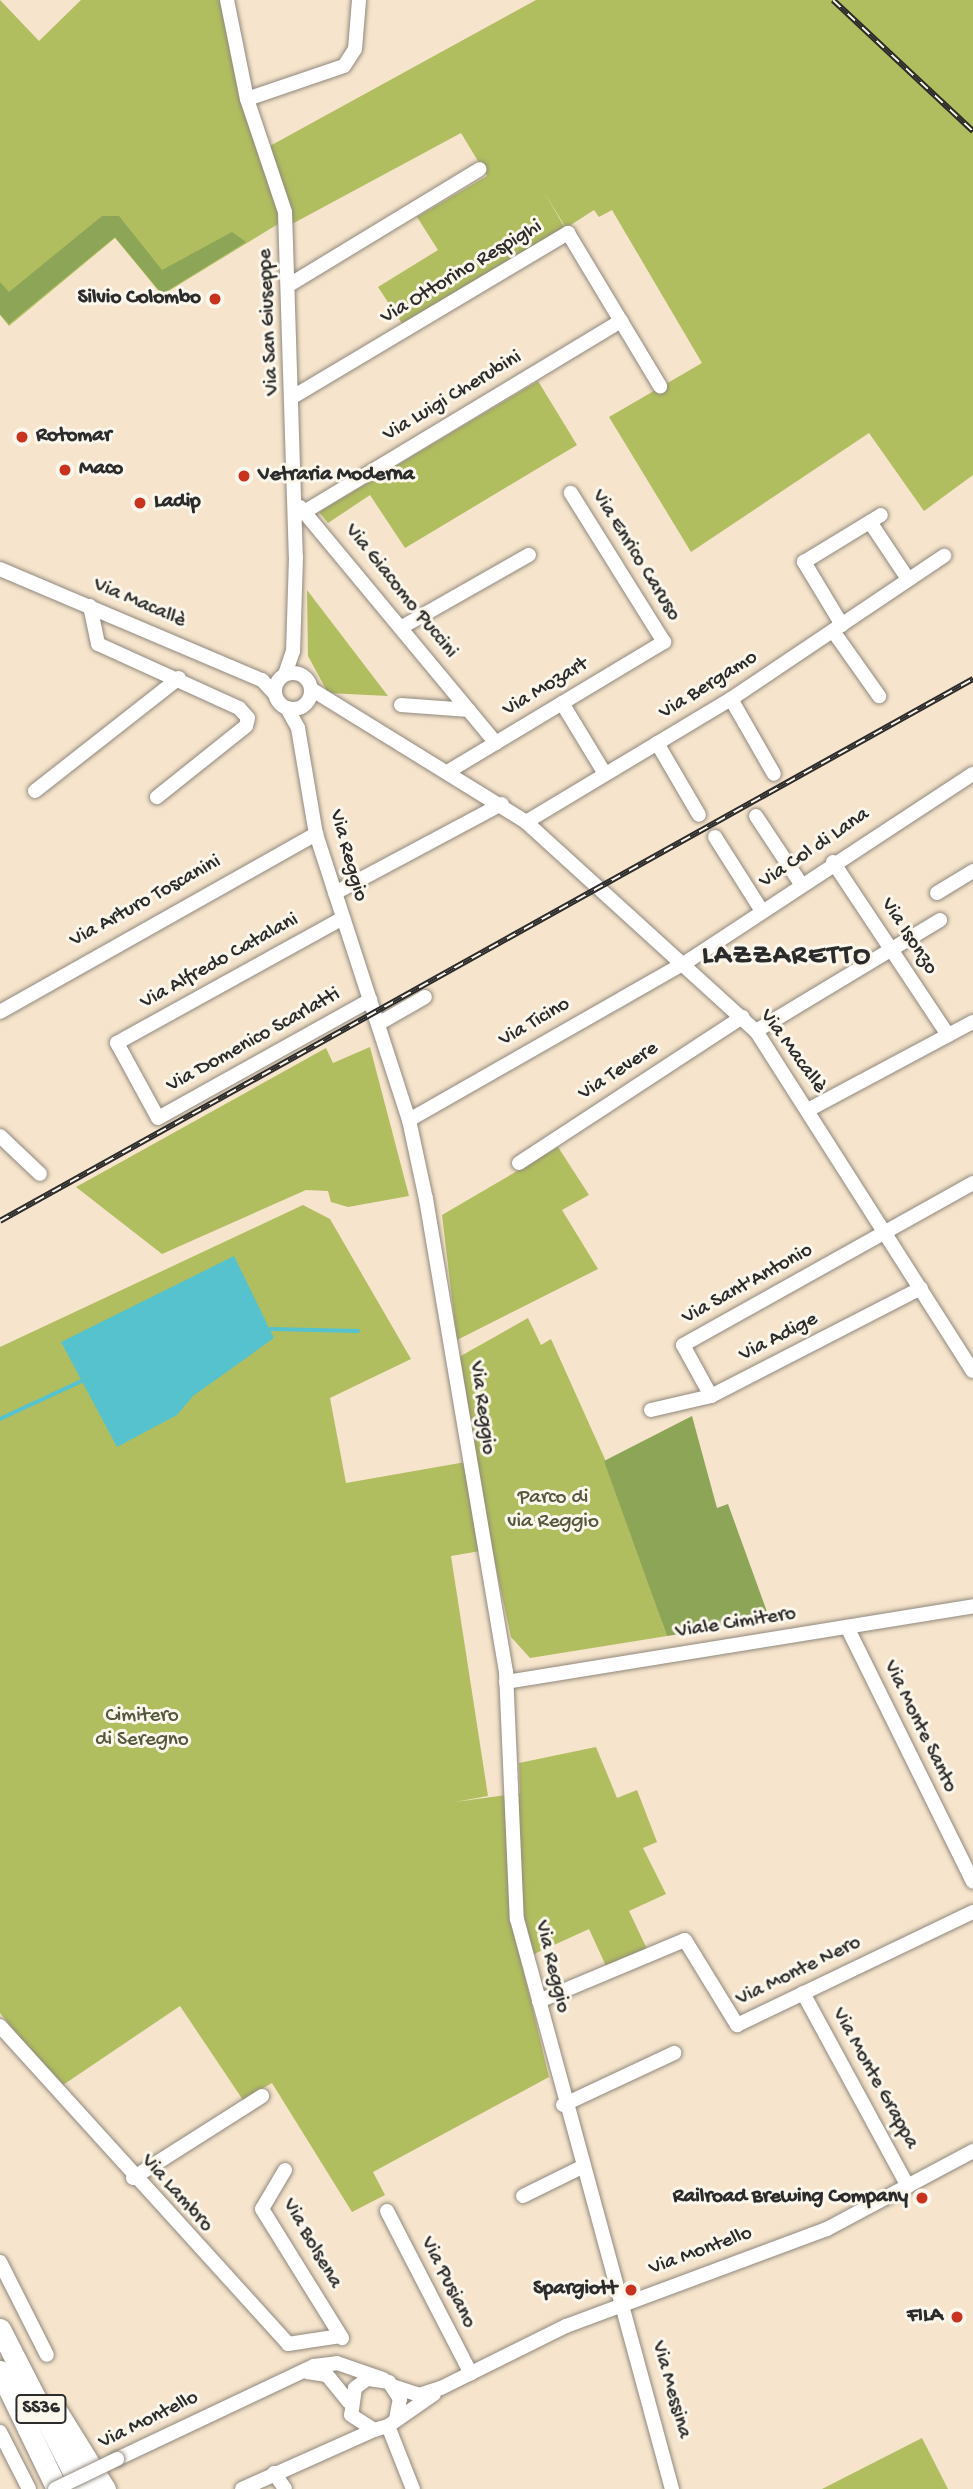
<!DOCTYPE html>
<html>
<head>
<meta charset="utf-8">
<style>
	body { margin:0 }
	#map { position:relative; width:973px; height:2489px; overflow:hidden; background:#f6e4cc; font-family:"Gochi Hand",sans-serif }
	div>[style] { position:absolute }
	.green>* { inset:0; background:#b1be5f }
	.forest>* { inset:0; background:#8ca556 }
	.water>* { inset:0; background:#55c2cd }
	.stream>* { height:3.5px; margin:-1.75px; padding:0 1.75px; transform-origin:1.75px; border-radius:1.75px; background:#55c2cd }
	.roads { filter:drop-shadow(0 0 2px #90887c) drop-shadow(0 0 2px #90887c) }
	.minor>* { height:14px; margin:-7px; padding:0 7px; transform-origin:7px; border-radius:7px; background:#fff }
	.minor>.ring { margin:-7px; padding:0; box-sizing:content-box; background:none; border:14px solid #fff; border-radius:50% }
	.highway>* { height:21px; margin:-10.5px; padding:0 10.5px; transform-origin:10.5px; border-radius:10.5px; background:#fff }
	.rail>* { height:6px; margin-top:-3px; transform-origin:0; background:repeating-linear-gradient(90deg,#fbf7ec 0 10px,#2b2b2b 0 20px); box-sizing:border-box; border-block:2px solid #2b2b2b }
	.bridges { filter:drop-shadow(0 0 2px #90887c) drop-shadow(0 0 2px #90887c) }
	.minor-bridge>* { height:14px; margin:-7px; padding:0 7px; transform-origin:7px; border-radius:7px; background:#fff }
	.dots>* { width:19px; height:19px; translate:-50% -50%; box-sizing:border-box; border:4px solid #fbf7ec; border-radius:50% }
	span { translate:-50% -50%; white-space:nowrap; text-align:center; line-height:1.15; -webkit-text-stroke:6px #fbf7ec; paint-order:stroke }
	.shield-label span { padding:2px 5px; background:#fbf7ec; border:2px solid; border-radius:5px; -webkit-text-stroke-width:0 }
	.shield-label { font-size:19px; color:#2b2b2b; font-weight:700 }
	.street-label { font-size:21px; color:#2b2b2b }
	.poi-label { font-size:21px; color:#2b2b2b; font-weight:700 }
	.right { translate:-100% -50%; text-align:right }
	.left { translate:0 -50%; text-align:left }
	.park-label { font-size:21px; color:#53573b }
	.district-label { font-size:28px; color:#2b2b2b; font-weight:700; letter-spacing:2px }
</style>
</head>
<body>
<div id="map">
	<div class="green">
		<div style="clip-path:polygon(0 0,39px 41px,81px 0,225px 0,259px 152px,536px 0,973px 0,973px 475px,924px 511px,869px 433px,691px 552px,609px 417px,702px 363px,612px 210px,599px 217px,594px 210px,566px 228px,544px 192px,565px 228px,403px 325px,378px 287px,438px 250px,417px 217px,487px 176px,461px 133px,292px 224px,278px 224px,162px 295px,115px 238px,9px 326px,0 315px)"></div>
		<div style="clip-path:polygon(538px 381px,577px 445px,405px 548px,370px 495px,328px 523px,319px 512px)"></div>
		<div style="clip-path:polygon(307px 590px,388px 696px,328px 693px,308px 656px)"></div>
		<div style="clip-path:polygon(370px 1047px,409px 1196px,348px 1207px,331px 1202px,328px 1191px,306px 1190px,162px 1254px,76px 1187px,326px 1048px,333px 1063px)"></div>
		<div style="clip-path:polygon(558px 1147px,589px 1195px,562px 1210px,598px 1269px,457px 1340px,442px 1215px)"></div>
		<div style="clip-path:polygon(303px 1205px,330px 1219px,411px 1359px,330px 1398px,346px 1483px,477px 1460px,459px 1357px,528px 1318px,541px 1345px,551px 1339px,604px 1457px,667px 1636px,530px 1658px,511px 1637px,492px 1549px,451px 1556px,488px 1796px,455px 1802px,520px 1793px,519px 1763px,596px 1747px,617px 1798px,637px 1790px,657px 1842px,643px 1848px,666px 1894px,629px 1911px,647px 1949px,606px 1966px,589px 1929px,521px 1960px,549px 2077px,373px 2172px,385px 2195px,352px 2212px,272px 2083px,243px 2100px,180px 2006px,60px 2087px,0 2013px,0 1347px)"></div>
		<div style="clip-path:polygon(922px 2438px,948px 2489px,822px 2489px)"></div>
	</div>
	<div class="forest">
		<div style="clip-path:polygon(102px 216px,119px 216px,162px 270px,232px 232px,246px 242px,162px 294px,115px 237px,9px 324px,0 314px,0 282px,9px 292px)"></div>
		<div style="clip-path:polygon(692px 1416px,717px 1508px,728px 1504px,770px 1620px,667px 1636px,604px 1461px)"></div>
	</div>
	<div class="water">
		<div style="clip-path:polygon(234px 1256px,274px 1338px,193px 1396px,177px 1415px,117px 1447px,61px 1342px)"></div>
	</div>
	<div class="stream">
		<div style="left:271px;top:1329px;width:87px;rotate:1.3deg"></div>
		<div style="left:0;top:1419px;width:90px;rotate:-24.9deg"></div>
	</div>
	<div class="roads">
		<div class="minor">
			<div style="left:227px;top:0;width:101px;rotate:78.6deg"></div>
			<div style="left:247px;top:99px;width:119px;rotate:71.4deg"></div>
			<div style="left:285px;top:212px;width:345px;rotate:88.2deg"></div>
			<div style="left:296px;top:557px;width:94px;rotate:91.8deg"></div>
			<div style="left:293px;top:651px;width:24px;rotate:109deg"></div>
			<div style="left:247px;top:99px;width:102px;rotate:-18.8deg"></div>
			<div style="left:344px;top:66px;width:20px;rotate:-57deg"></div>
			<div style="left:355px;top:49px;width:49px;rotate:-85.3deg"></div>
			<div style="left:289px;top:285px;width:223px;rotate:-31.3deg"></div>
			<div style="left:296px;top:395px;width:317px;rotate:-30.8deg"></div>
			<div style="left:568px;top:233px;width:179px;rotate:59deg"></div>
			<div style="left:300px;top:507px;width:307px;rotate:50.3deg"></div>
			<div style="left:306px;top:511px;width:368px;rotate:-31.1deg"></div>
			<div style="left:870px;top:522px;width:69px;rotate:56.3deg"></div>
			<div style="left:0;top:569px;width:285px;rotate:23deg"></div>
			<div style="left:262px;top:680px;width:19px;rotate:47deg"></div>
			<div style="left:90px;top:606px;width:39px;rotate:78deg"></div>
			<div style="left:98px;top:644px;width:155px;rotate:24.4deg"></div>
			<div style="left:239px;top:708px;width:13px;rotate:48deg"></div>
			<div style="left:248px;top:718px;width:8px;rotate:104deg"></div>
			<div style="left:246px;top:726px;width:114px;rotate:141.4deg"></div>
			<div style="left:842px;top:625px;width:74px;rotate:-121.1deg"></div>
			<div style="left:804px;top:562px;width:90px;rotate:-31.4deg"></div>
			<div style="left:402px;top:627px;width:146px;rotate:-29.6deg"></div>
			<div style="left:833px;top:631px;width:80px;rotate:54.7deg"></div>
			<div class="ring" style="left:275px;top:673px;width:22px;height:22px"></div>
			<div style="left:311px;top:689px;width:253px;rotate:31.7deg"></div>
			<div style="left:526px;top:822px;width:311px;rotate:42.3deg"></div>
			<div style="left:756px;top:1031px;width:403px;rotate:57.5deg"></div>
			<div style="left:731px;top:699px;width:86px;rotate:60.2deg"></div>
			<div style="left:562px;top:703px;width:83px;rotate:58.8deg"></div>
			<div style="left:401px;top:705px;width:68px;rotate:4.2deg"></div>
			<div style="left:287px;top:708px;width:23px;rotate:61deg"></div>
			<div style="left:298px;top:728px;width:108px;rotate:80.4deg"></div>
			<div style="left:316px;top:834px;width:301px;rotate:72deg"></div>
			<div style="left:409px;top:1120px;width:81px;rotate:77.9deg"></div>
			<div style="left:426px;top:1199px;width:480px;rotate:80.4deg"></div>
			<div style="left:506px;top:1672px;width:247px;rotate:87.5deg"></div>
			<div style="left:517px;top:1919px;width:591px;rotate:74.79deg"></div>
			<div style="left:657px;top:743px;width:83px;rotate:59.7deg"></div>
			<div style="left:449px;top:771px;width:251px;rotate:-31deg"></div>
			<div style="left:664px;top:642px;width:176px;rotate:-122deg"></div>
			<div style="left:35px;top:791px;width:183px;rotate:-38.1deg"></div>
			<div style="left:756px;top:816px;width:82px;rotate:56.5deg"></div>
			<div style="left:526px;top:822px;width:239px;rotate:-31deg"></div>
			<div style="left:731px;top:699px;width:257px;rotate:-33.9deg"></div>
			<div style="left:715px;top:837px;width:88px;rotate:57.6deg"></div>
			<div style="left:833px;top:862px;width:208px;rotate:56.4deg"></div>
			<div style="left:335px;top:893px;width:189px;rotate:-28.1deg"></div>
			<div style="left:937px;top:893px;width:42px;rotate:-31.4deg"></div>
			<div style="left:343px;top:918px;width:258px;rotate:151.1deg"></div>
			<div style="left:117px;top:1043px;width:85px;rotate:61.3deg"></div>
			<div style="left:158px;top:1118px;width:243px;rotate:-29.1deg"></div>
			<div style="left:0;top:1012px;width:363px;rotate:-29.4deg"></div>
			<div style="left:378px;top:1024px;width:54px;rotate:-29.9deg"></div>
			<div style="left:756px;top:1031px;width:215px;rotate:-31.1deg"></div>
			<div style="left:808px;top:1110px;width:187px;rotate:-28.1deg"></div>
			<div style="left:409px;top:1120px;width:325px;rotate:-29.7deg"></div>
			<div style="left:691px;top:959px;width:337px;rotate:-33.3deg"></div>
			<div style="left:0;top:1136px;width:55px;rotate:43.5deg"></div>
			<div style="left:519px;top:1163px;width:267px;rotate:-33.2deg"></div>
			<div style="left:711px;top:1396px;width:58px;rotate:-118.8deg"></div>
			<div style="left:683px;top:1345px;width:332px;rotate:-29.2deg"></div>
			<div style="left:651px;top:1410px;width:62px;rotate:-13.1deg"></div>
			<div style="left:711px;top:1396px;width:236px;rotate:-27.2deg"></div>
			<div style="left:847px;top:1627px;width:284px;rotate:63.7deg"></div>
			<div style="left:506px;top:1682px;width:473px;rotate:-9.2deg"></div>
			<div style="left:803px;top:1993px;width:220px;rotate:61.5deg"></div>
			<div style="left:539px;top:2001px;width:158px;rotate:-22.7deg"></div>
			<div style="left:685px;top:1940px;width:100px;rotate:58.5deg"></div>
			<div style="left:737px;top:2025px;width:262px;rotate:-25.6deg"></div>
			<div style="left:0;top:2026px;width:429px;rotate:47.8deg"></div>
			<div style="left:288px;top:2344px;width:53px;rotate:-8.7deg"></div>
			<div style="left:563px;top:2105px;width:123px;rotate:-25.1deg"></div>
			<div style="left:285px;top:2170px;width:45px;rotate:120.5deg"></div>
			<div style="left:262px;top:2209px;width:152px;rotate:58.2deg"></div>
			<div style="left:133px;top:2178px;width:153px;rotate:-32.4deg"></div>
			<div style="left:523px;top:2196px;width:64px;rotate:-26.2deg"></div>
			<div style="left:387px;top:2211px;width:183px;rotate:62.7deg"></div>
			<div style="left:0;top:2262px;width:104px;rotate:63.2deg"></div>
			<div style="left:307px;top:2372px;width:20px;rotate:9deg"></div>
			<div style="left:327px;top:2375px;width:35px;rotate:51deg"></div>
			<div style="left:395px;top:2387px;width:25px;rotate:18deg"></div>
			<div style="left:419px;top:2395px;width:23px;rotate:-18deg"></div>
			<div style="left:441px;top:2388px;width:140px;rotate:-26.4deg"></div>
			<div style="left:566px;top:2326px;width:278px;rotate:-20.4deg"></div>
			<div style="left:827px;top:2229px;width:166px;rotate:-28.1deg"></div>
			<div style="left:396px;top:2419px;width:20px;rotate:-79deg"></div>
			<div style="left:400px;top:2399px;width:20px;rotate:-123deg"></div>
			<div style="left:389px;top:2382px;width:22px;rotate:-172deg"></div>
			<div style="left:367px;top:2379px;width:15px;rotate:143deg"></div>
			<div style="left:355px;top:2388px;width:27px;rotate:98deg"></div>
			<div style="left:351px;top:2415px;width:27px;rotate:33deg"></div>
			<div style="left:374px;top:2430px;width:15px;rotate:-16deg"></div>
			<div style="left:388px;top:2426px;width:56px;rotate:-34.8deg"></div>
			<div style="left:388px;top:2426px;width:68px;rotate:68.4deg"></div>
			<div style="left:0;top:2432px;width:64px;rotate:63deg"></div>
			<div style="left:117px;top:2459px;width:218px;rotate:-25.3deg"></div>
			<div style="left:314px;top:2366px;width:23px;rotate:-7deg"></div>
			<div style="left:337px;top:2363px;width:49px;rotate:19.2deg"></div>
			<div style="left:274px;top:2473px;width:19px;rotate:55deg"></div>
			<div style="left:242px;top:2489px;width:145px;rotate:-24.1deg"></div>
		</div>
		<div class="highway">
			<div style="left:0;top:2329px;width:180px;rotate:62.9deg"></div>
			<div style="left:0;top:2371px;width:131px;rotate:64.2deg"></div>
			<div style="left:56px;top:2410px;width:93px;rotate:58.2deg"></div>
		</div>
	</div>
	<div class="rail">
		<div style="left:833px;top:0;width:192px;rotate:43.1deg"></div>
		<div style="left:0;top:1221px;width:1114px;rotate:-29.12deg"></div>
	</div>
	<div class="bridges">
		<div class="minor-bridge">
			<div style="left:55px;top:2489px;width:69px;rotate:-25.8deg"></div>
		</div>
	</div>
	<div class="dots">
		<div style="left:215px;top:299px;background:#c8321e"></div>
		<div style="left:22px;top:437px;background:#c8321e"></div>
		<div style="left:65px;top:470px;background:#c8321e"></div>
		<div style="left:244px;top:476px;background:#c8321e"></div>
		<div style="left:140px;top:503px;background:#c8321e"></div>
		<div style="left:922px;top:2198px;background:#c8321e"></div>
		<div style="left:631px;top:2290px;background:#c8321e"></div>
		<div style="left:957px;top:2317px;background:#c8321e"></div>
	</div>
	<div class="shield-label">
		<span style="left:41px;top:2409px">SS36</span>
	</div>
	<div class="street-label">
		<span style="left:462px;top:273px;rotate:-31deg">Via Ottorino Respighi</span>
		<span style="left:270px;top:322px;rotate:-93deg">Via San Giuseppe</span>
		<span style="left:453px;top:397px;rotate:-31deg">Via Luigi Cherubini</span>
		<span style="left:635px;top:556px;rotate:58deg">Via Enrico Caruso</span>
		<span style="left:400px;top:592px;rotate:51deg">Via Giacomo Puccini</span>
		<span style="left:139px;top:604px;rotate:23deg">Via Macallè</span>
		<span style="left:709px;top:686px;rotate:-32deg">Via Bergamo</span>
		<span style="left:546px;top:688px;rotate:-31deg">Via Mozart</span>
		<span style="left:815px;top:849px;rotate:-34deg">Via Col di Lana</span>
		<span style="left:347px;top:856px;rotate:74deg">Via Reggio</span>
		<span style="left:146px;top:902px;rotate:-29deg">Via Arturo Toscanini</span>
		<span style="left:908px;top:937px;rotate:57deg">Via Isonzo</span>
		<span style="left:220px;top:962px;rotate:-29deg">Via Alfredo Catalani</span>
		<span style="left:535px;top:1023px;rotate:-30deg">Via Ticino</span>
		<span style="left:254px;top:1041px;rotate:-29deg">Via Domenico Scarlatti</span>
		<span style="left:792px;top:1052px;rotate:54deg">Via Macallè</span>
		<span style="left:619px;top:1072px;rotate:-33deg">Via Tevere</span>
		<span style="left:748px;top:1285px;rotate:-29deg">Via Sant'Antonio</span>
		<span style="left:779px;top:1338px;rotate:-27deg">Via Adige</span>
		<span style="left:481px;top:1408px;rotate:82deg">Via Reggio</span>
		<span style="left:736px;top:1624px;rotate:-9deg">Viale Cimitero</span>
		<span style="left:919px;top:1727px;rotate:64deg">Via Monte Santo</span>
		<span style="left:551px;top:1967px;rotate:76deg">Via Reggio</span>
		<span style="left:799px;top:1972px;rotate:-26deg">Via Monte Nero</span>
		<span style="left:874px;top:2079px;rotate:61deg">Via Monte Grappa</span>
		<span style="left:176px;top:2194px;rotate:48deg">Via Lambro</span>
		<span style="left:311px;top:2244px;rotate:60deg">Via Bolsena</span>
		<span style="left:701px;top:2252px;rotate:-20deg">Via Montello</span>
		<span style="left:447px;top:2283px;rotate:63deg">Via Pusiano</span>
		<span style="left:670px;top:2390px;rotate:74deg">Via Messina</span>
		<span style="left:149px;top:2421px;rotate:-26deg">Via Montello</span>
	</div>
	<div class="poi-label">
		<span class="right" style="left:201px;top:299px">Silvio Colombo</span>
		<span class="left" style="left:36px;top:437px">Rotomar</span>
		<span class="left" style="left:79px;top:470px">Maco</span>
		<span class="left" style="left:258px;top:476px">Vetraria Moderna</span>
		<span class="left" style="left:154px;top:503px">Ladip</span>
		<span class="right" style="left:908px;top:2198px">Railroad Brewing Company</span>
		<span class="right" style="left:617px;top:2290px">Spargiott</span>
		<span class="right" style="left:943px;top:2317px">FILA</span>
	</div>
	<div class="park-label">
		<span style="left:553px;top:1511px">Parco di<br>via Reggio</span>
		<span style="left:142px;top:1729px">Cimitero<br>di Seregno</span>
	</div>
	<div class="district-label">
		<span style="left:787px;top:957px">LAZZARETTO</span>
	</div>
</div>
</body>
</html>
